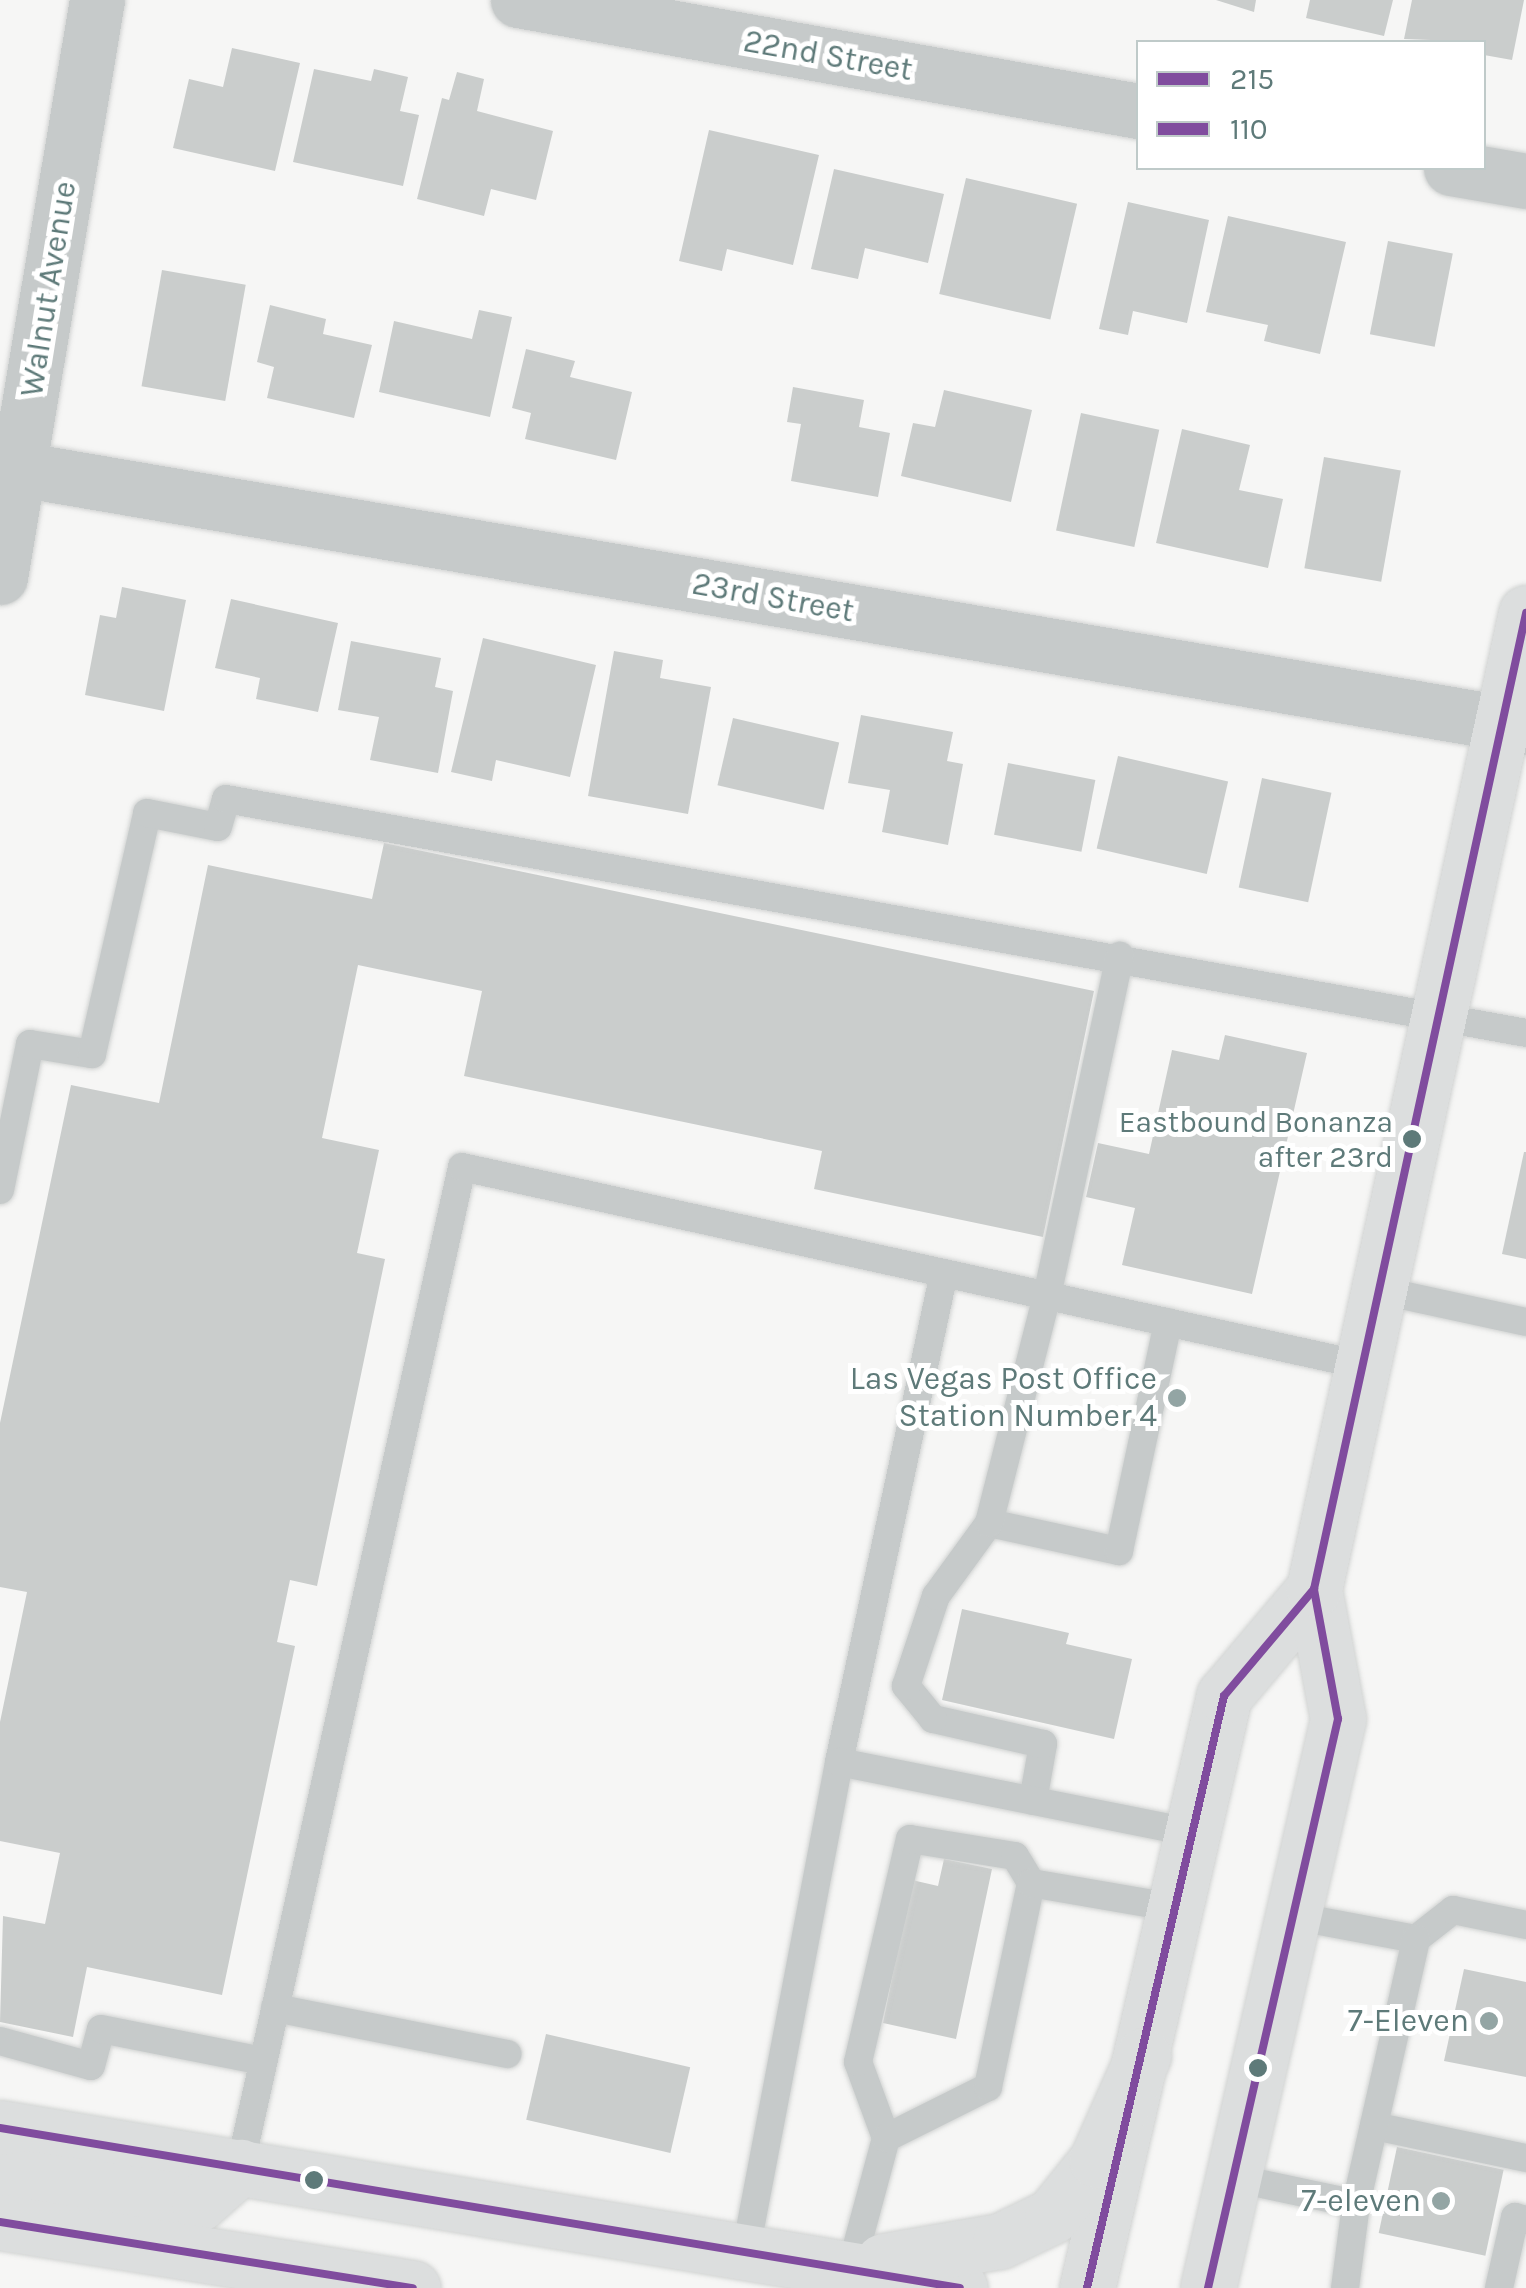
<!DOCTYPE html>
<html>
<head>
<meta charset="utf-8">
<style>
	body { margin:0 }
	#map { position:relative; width:1526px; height:2288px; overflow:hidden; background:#f6f6f5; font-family:Karla,sans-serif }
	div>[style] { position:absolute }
	.building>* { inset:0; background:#cacdcc; transform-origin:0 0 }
	.roads { filter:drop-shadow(0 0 2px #d1d3d2) drop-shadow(0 0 2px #d1d3d2) }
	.service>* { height:28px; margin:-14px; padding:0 14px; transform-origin:14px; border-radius:14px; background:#c6caca }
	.minor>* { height:55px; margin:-27.5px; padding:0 27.5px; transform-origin:27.5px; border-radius:27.5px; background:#c6caca }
	.secondary>* { height:55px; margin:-27.5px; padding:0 27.5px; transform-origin:27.5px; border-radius:27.5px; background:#dcdede }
	.primary>* { height:55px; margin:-27.5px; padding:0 27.5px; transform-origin:27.5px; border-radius:27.5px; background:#dcdede }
	.bus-1>* { height:8px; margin:-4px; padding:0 4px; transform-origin:4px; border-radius:4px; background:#804c9e }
	.bus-2>* { height:8px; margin:-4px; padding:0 4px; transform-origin:4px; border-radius:4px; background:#804c9e }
	.dots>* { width:28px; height:28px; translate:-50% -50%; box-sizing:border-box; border:5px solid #fff; border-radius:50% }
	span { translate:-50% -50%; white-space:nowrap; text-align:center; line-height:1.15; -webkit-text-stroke:10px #fff; paint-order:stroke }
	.bus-label { font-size:30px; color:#5e7a79 }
	.right { translate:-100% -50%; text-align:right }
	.street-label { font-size:32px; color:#5e7a79 }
	.poi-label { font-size:32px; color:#5e7a79 }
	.legend { position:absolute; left:1136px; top:40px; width:350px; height:130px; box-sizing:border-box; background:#fff; border:2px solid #bfcac9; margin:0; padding:12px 18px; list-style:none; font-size:30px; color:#5e7a79 }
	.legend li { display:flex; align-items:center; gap:20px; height:50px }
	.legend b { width:50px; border:2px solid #bfcac9 }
</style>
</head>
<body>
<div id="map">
	<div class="building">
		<div style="clip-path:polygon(1216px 0,1256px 0,1254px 12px)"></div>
		<div style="clip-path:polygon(1310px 0,1393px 0,1384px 36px,1306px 18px)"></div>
		<div style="clip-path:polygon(1412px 0,1524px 0,1512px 60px,1484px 55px,1484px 42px,1404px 39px)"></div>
		<div style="clip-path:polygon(232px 48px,300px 63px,275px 171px,173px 148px,189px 79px,223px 87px)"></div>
		<div style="clip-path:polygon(314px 69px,371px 81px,374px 69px,408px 77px,400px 111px,419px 115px,403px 186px,293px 162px)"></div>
		<div style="clip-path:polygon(457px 72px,484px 79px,477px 111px,553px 131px,536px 200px,491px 189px,484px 216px,417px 199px,442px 98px,449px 100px)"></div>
		<div style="clip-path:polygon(709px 130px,819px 155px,793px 265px,727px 249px,722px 271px,679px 261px)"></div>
		<div style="clip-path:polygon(834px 169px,944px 194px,928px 263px,865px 248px,858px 279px,811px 269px)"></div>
		<div style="left:966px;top:178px;width:114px;height:119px;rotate:13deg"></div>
		<div style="clip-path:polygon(1128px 202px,1209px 220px,1187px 323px,1133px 311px,1128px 335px,1099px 329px)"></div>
		<div style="clip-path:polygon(1228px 216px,1346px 242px,1320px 354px,1264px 341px,1268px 325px,1206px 312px)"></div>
		<div style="left:1388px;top:241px;width:66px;height:95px;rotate:11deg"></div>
		<div style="left:162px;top:270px;width:85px;height:118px;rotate:10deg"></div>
		<div style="clip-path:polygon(270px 305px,326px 319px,323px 334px,372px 345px,354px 418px,267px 398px,274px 367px,257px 362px)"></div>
		<div style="clip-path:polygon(479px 310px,512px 317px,490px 417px,379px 392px,394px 321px,472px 339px)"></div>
		<div style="clip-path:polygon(526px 349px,575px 361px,570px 377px,632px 392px,616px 460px,525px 439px,531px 413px,512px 408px)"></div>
		<div style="clip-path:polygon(793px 387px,864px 400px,859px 427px,890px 433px,878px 497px,791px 481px,801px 424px,787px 422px)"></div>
		<div style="clip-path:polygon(944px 390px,1032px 410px,1011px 502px,901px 476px,913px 423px,935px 427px)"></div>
		<div style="left:1081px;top:413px;width:80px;height:120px;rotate:12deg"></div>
		<div style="clip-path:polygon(1182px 429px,1250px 445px,1239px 490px,1283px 499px,1268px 568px,1156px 543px)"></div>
		<div style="left:1324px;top:457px;width:78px;height:113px;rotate:10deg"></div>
		<div style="clip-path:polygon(122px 587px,186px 600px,164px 711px,85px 695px,100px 615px,116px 618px)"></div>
		<div style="clip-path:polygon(231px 599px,338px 623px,318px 712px,256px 699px,260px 678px,215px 668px)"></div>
		<div style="clip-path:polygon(483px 638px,596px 665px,570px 777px,496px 760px,492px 781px,451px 772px)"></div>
		<div style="clip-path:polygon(351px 641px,441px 658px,435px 687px,453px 691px,438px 773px,370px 760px,379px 717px,338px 710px)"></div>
		<div style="clip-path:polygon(614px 651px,663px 660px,660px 678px,711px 687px,688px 814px,588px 796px)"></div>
		<div style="clip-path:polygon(861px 715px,953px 732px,947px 761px,963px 764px,948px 845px,882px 832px,890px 790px,848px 783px)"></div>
		<div style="left:733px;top:718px;width:109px;height:69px;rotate:13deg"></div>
		<div style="left:1118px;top:756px;width:113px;height:95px;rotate:13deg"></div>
		<div style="left:1008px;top:763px;width:89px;height:73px;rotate:11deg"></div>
		<div style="left:1262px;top:778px;width:71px;height:112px;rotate:12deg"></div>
		<div style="clip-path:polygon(384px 843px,1094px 991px,1043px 1237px,814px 1189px,822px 1151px,464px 1076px,482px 991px,358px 965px,322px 1138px,379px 1150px,357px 1253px,385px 1259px,317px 1586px,290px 1580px,277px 1642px,295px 1646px,222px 1995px,87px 1967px,73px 2037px,0 2022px,3px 1916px,45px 1924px,60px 1853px,0 1841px,0 1722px,27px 1592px,0 1587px,0 1423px,71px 1085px,159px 1103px,208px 865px,372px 899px)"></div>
		<div style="clip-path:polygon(1225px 1035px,1307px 1053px,1252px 1294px,1122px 1265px,1135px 1208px,1086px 1197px,1098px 1143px,1149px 1154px,1172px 1050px,1219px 1060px)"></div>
		<div style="clip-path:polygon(1524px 1152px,1526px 1152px,1526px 1259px,1502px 1254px)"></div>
		<div style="clip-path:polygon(962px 1609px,1069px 1633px,1066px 1644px,1132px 1659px,1114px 1739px,942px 1700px)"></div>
		<div style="clip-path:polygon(944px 1859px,992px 1869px,956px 2039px,883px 2023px,912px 1880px,938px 1886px)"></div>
		<div style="clip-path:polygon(1464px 1969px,1526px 1982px,1526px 2077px,1444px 2061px)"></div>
		<div style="left:546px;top:2034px;width:148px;height:88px;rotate:13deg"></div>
		<div style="left:1397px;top:2147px;width:109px;height:88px;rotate:12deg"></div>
	</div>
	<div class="roads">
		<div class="service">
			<div style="left:0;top:1190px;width:149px;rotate:-78.4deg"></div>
			<div style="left:30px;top:1044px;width:63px;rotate:9.2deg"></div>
			<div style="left:92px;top:1054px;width:247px;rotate:-77.1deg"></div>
			<div style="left:147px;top:813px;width:72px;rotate:11.2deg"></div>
			<div style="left:218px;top:827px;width:29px;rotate:-74deg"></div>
			<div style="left:226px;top:799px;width:1321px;rotate:10.2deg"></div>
			<div style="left:1383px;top:1291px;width:146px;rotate:12.2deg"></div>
			<div style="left:989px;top:1523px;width:133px;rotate:12.2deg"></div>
			<div style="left:1119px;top:1551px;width:234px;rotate:-77.9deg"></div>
			<div style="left:839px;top:1762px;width:500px;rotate:-77.88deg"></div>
			<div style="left:1033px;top:1801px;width:58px;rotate:-80deg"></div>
			<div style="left:1043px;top:1744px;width:113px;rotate:-167.2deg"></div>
			<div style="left:933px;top:1719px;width:43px;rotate:-129.3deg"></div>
			<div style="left:906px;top:1686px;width:95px;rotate:-71.6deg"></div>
			<div style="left:936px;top:1596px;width:90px;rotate:-54deg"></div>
			<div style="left:989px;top:1523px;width:234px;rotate:-75.7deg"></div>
			<div style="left:1047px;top:1296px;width:348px;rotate:-77.9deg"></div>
			<div style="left:1293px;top:1916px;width:125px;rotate:10.6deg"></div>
			<div style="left:1416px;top:1939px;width:47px;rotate:-38.1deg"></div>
			<div style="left:1453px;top:1910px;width:75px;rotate:11.6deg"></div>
			<div style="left:275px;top:2008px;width:237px;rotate:11.2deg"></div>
			<div style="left:0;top:2041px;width:94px;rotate:15.4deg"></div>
			<div style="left:91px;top:2066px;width:38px;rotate:-75deg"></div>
			<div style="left:101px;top:2029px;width:165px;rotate:11.2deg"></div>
			<div style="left:1374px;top:2126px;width:155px;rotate:11.9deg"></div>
			<div style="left:886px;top:2138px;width:81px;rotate:-110.2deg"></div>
			<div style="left:858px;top:2062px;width:229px;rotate:-76.9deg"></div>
			<div style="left:910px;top:1839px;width:106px;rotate:9.2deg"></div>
			<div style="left:1015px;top:1856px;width:31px;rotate:59deg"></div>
			<div style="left:240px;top:2167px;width:1024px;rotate:-77.48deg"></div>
			<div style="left:462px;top:1167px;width:926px;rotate:12.41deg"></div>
			<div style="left:1234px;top:2178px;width:125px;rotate:12deg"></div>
			<div style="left:746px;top:2250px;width:497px;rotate:-79.2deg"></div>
			<div style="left:839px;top:1762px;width:361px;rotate:11.3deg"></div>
			<div style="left:851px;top:2268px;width:135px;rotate:-74.9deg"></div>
			<div style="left:886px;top:2138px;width:114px;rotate:-26.6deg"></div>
			<div style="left:988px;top:2087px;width:208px;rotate:-78.1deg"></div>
			<div style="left:1031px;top:1883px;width:147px;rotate:9.8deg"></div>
			<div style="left:1345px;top:2288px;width:85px;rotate:-82.5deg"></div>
			<div style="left:1356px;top:2204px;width:272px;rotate:-77.2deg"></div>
			<div style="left:1499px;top:2288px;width:73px;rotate:-77.3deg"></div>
			<div style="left:1515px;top:2217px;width:11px;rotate:15deg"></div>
		</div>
		<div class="minor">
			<div style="left:518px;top:0;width:630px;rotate:10.15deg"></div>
			<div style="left:1451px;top:168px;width:76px;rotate:9.8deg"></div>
			<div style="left:19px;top:469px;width:1529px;rotate:9.71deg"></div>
			<div style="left:0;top:577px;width:585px;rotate:-80.46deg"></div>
		</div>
		<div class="secondary">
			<div style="left:1087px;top:2288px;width:608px;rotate:-76.97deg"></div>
			<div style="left:1224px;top:1696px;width:140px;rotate:-49.9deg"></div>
			<div style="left:1208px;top:2288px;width:584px;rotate:-77.13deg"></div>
			<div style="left:1338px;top:1719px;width:132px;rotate:-100.5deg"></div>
			<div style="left:1314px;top:1589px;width:999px;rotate:-77.74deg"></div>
		</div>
		<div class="primary">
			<div style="left:0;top:2128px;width:973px;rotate:9.46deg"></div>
			<div style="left:0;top:2183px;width:24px;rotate:-12deg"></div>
			<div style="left:23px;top:2178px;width:178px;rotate:8.1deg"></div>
			<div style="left:199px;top:2203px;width:55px;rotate:-41.3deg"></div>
			<div style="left:0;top:2222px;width:418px;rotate:9.1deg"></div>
			<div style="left:883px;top:2261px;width:119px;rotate:-9.7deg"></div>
			<div style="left:1000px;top:2241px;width:58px;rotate:-25.7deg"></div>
			<div style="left:1052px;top:2216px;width:72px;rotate:-51.2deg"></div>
			<div style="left:1097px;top:2160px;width:114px;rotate:-66.1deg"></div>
		</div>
	</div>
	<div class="bus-1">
		<div style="left:1087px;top:2288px;width:608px;rotate:-76.97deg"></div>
		<div style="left:1224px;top:1696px;width:140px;rotate:-49.9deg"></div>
		<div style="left:1208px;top:2288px;width:584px;rotate:-77.13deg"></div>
		<div style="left:1338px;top:1719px;width:132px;rotate:-100.5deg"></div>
		<div style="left:1314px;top:1589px;width:999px;rotate:-77.74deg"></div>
	</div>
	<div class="bus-2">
		<div style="left:0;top:2128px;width:973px;rotate:9.46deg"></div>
		<div style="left:0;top:2222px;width:418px;rotate:9.1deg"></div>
	</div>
	<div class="dots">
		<div style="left:1412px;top:1139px;background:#5e7a79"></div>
		<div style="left:1177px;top:1398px;background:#93a5a4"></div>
		<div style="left:1489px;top:2021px;background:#93a5a4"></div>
		<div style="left:1258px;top:2068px;background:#5e7a79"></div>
		<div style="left:314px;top:2180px;background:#5e7a79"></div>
		<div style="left:1441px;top:2201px;background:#93a5a4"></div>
	</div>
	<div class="bus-label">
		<span class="right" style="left:1393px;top:1139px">Eastbound Bonanza<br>after 23rd</span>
	</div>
	<div class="street-label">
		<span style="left:828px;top:56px;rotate:10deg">22nd Street</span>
		<span style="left:49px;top:289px;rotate:-81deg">Walnut Avenue</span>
		<span style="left:773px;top:598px;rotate:10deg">23rd Street</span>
	</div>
	<div class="poi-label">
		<span class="right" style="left:1157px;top:1398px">Las Vegas Post Office<br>Station Number 4</span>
		<span class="right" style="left:1469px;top:2021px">7-Eleven</span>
		<span class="right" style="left:1421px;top:2201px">7-eleven</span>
	</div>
	<ul class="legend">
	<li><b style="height:12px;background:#804c9e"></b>215</li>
	<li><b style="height:12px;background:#804c9e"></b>110</li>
	</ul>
</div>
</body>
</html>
